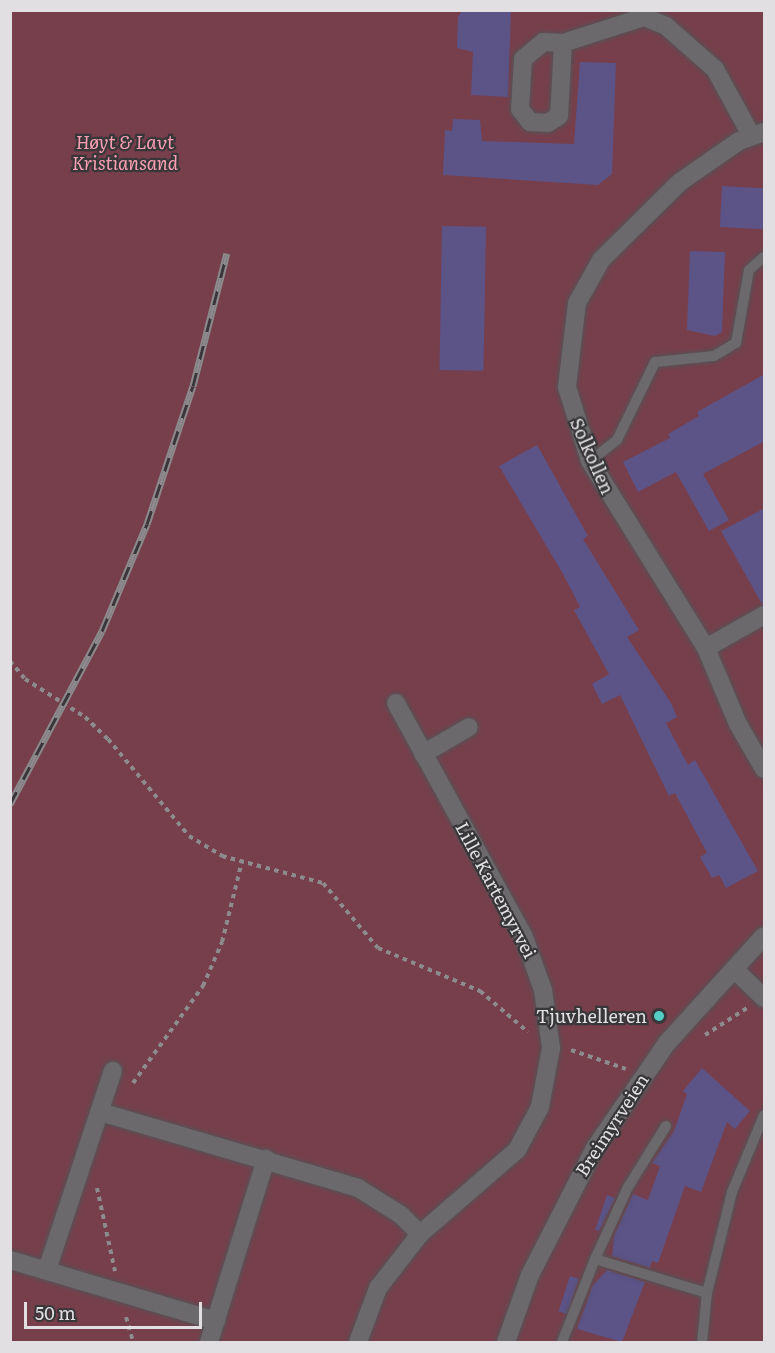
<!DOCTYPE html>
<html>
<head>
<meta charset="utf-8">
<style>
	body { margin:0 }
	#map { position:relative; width:775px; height:1353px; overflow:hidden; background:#373638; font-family:Literata,serif }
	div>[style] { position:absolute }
	.green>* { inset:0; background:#773f4c; transform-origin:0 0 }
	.building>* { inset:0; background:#5c5387; transform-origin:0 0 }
	.path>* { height:4px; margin-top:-2px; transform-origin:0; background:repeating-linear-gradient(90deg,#8c8b8d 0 4.5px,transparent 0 9px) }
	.roads { filter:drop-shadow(0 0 2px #555356) drop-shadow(0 0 2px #555356) }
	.service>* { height:10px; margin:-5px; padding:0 5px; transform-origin:5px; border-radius:5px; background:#6b696b }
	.minor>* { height:18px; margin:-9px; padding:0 9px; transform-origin:9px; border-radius:9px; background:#6b696b }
	.tertiary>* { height:18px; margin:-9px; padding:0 9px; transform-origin:9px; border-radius:9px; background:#6b696b }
	.rail>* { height:7px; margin-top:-3.5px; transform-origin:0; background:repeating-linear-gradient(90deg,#373638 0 14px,#8b8a8c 0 28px); box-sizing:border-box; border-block:2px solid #8b8a8c }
	.dots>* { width:16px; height:16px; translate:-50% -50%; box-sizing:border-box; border:3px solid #373638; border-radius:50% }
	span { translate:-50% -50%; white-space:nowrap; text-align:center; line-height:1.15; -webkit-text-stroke:4.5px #373638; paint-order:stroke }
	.park-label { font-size:18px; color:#fda0b5; font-style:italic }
	.street-label { font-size:18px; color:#e1dfe1 }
	.poi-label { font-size:18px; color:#e1dfe1 }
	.right { translate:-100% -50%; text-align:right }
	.frame { position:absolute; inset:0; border:12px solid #e1dfe1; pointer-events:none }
	.scale { position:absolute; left:24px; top:1302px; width:178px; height:27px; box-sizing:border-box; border:3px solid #e1dfe1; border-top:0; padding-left:8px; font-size:18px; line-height:21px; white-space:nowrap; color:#e1dfe1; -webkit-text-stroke:4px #373638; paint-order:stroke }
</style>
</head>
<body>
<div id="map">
	<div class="green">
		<div style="left:11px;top:11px;width:753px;height:1331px"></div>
	</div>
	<div class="building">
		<div style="clip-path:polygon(511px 10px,508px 97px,471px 95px,473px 52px,457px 48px,458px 17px,462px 11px)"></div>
		<div style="clip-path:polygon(580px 62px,616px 63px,612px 174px,598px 185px,443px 175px,445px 130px,452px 131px,453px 119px,480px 120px,482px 141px,574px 144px)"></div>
		<div style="left:722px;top:186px;width:43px;height:41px;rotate:3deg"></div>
		<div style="left:442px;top:226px;width:44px;height:144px;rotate:1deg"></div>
		<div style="clip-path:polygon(690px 251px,725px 252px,722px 332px,715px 336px,687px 330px)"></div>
		<div style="clip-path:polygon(765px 374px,765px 441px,703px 474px,729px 520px,709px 531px,676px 472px,638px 492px,623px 462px,670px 438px,668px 434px,699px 416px,697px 412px)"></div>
		<div style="clip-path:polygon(537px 445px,588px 536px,583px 539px,639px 630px,627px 637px,671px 703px,677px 717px,666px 723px,688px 765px,695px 760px,758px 871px,726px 888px,719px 875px,712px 878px,700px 857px,707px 853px,675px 793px,669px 796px,620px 695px,602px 704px,592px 684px,609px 674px,574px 610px,580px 607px,563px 574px,499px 466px)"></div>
		<div style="clip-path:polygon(765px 508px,765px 604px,762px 604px,721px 531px)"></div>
		<div style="clip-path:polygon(702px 1068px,750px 1111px,735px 1129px,727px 1122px,701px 1192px,685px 1186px,658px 1263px,652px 1261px,650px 1268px,612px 1256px,614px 1236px,633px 1194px,648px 1200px,660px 1166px,652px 1163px,674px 1131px,687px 1094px,683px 1091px)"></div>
		<div style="clip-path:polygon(607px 1195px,615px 1198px,599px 1231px,595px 1230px)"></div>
		<div style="clip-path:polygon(607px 1270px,645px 1282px,622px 1342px,577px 1329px,593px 1285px)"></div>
		<div style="left:570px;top:1276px;width:9px;height:37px;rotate:18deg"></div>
	</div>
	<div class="path">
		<div style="left:10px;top:661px;width:23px;rotate:50deg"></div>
		<div style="left:25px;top:679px;width:71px;rotate:32.3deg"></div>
		<div style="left:85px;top:717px;width:32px;rotate:44deg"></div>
		<div style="left:108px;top:739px;width:126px;rotate:50.1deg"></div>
		<div style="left:189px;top:836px;width:39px;rotate:31deg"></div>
		<div style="left:222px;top:856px;width:105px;rotate:15deg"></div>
		<div style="left:323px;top:883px;width:85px;rotate:49.8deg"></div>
		<div style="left:378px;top:948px;width:111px;rotate:22.9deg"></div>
		<div style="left:480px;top:991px;width:63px;rotate:40.5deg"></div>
		<div style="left:705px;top:1035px;width:50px;rotate:-32.7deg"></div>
		<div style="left:571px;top:1050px;width:58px;rotate:19.1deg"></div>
		<div style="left:133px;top:1083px;width:120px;rotate:-54.2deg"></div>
		<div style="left:203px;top:986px;width:48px;rotate:-66.6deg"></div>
		<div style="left:222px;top:942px;width:83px;rotate:-76.1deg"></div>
		<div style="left:97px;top:1188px;width:85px;rotate:77.8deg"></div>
		<div style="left:126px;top:1317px;width:26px;rotate:74deg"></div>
	</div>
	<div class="roads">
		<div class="service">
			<div style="left:590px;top:461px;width:34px;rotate:-38deg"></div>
			<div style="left:617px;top:440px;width:87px;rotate:-64deg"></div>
			<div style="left:655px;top:362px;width:59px;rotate:-5.8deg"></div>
			<div style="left:714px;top:356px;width:26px;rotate:-31deg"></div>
			<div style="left:736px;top:343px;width:74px;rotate:-79.9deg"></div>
			<div style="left:749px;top:270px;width:20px;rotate:-41deg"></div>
			<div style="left:666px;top:1126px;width:72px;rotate:121.9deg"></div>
			<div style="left:628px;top:1187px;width:79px;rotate:114.6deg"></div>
			<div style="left:595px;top:1259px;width:117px;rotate:16.9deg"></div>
			<div style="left:707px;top:1293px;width:104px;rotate:-76.1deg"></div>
			<div style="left:732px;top:1192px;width:83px;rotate:-67.4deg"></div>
			<div style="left:562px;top:1342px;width:89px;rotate:-68.3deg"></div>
			<div style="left:702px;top:1342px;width:49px;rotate:-84.2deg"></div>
		</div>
		<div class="minor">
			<div style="left:563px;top:43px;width:73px;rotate:93.1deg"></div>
			<div style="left:559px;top:116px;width:13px;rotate:148deg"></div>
			<div style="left:548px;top:123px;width:18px;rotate:-177deg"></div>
			<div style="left:530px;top:122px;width:16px;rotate:-128deg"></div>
			<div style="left:520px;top:109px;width:50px;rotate:-86.6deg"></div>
			<div style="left:523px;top:59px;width:26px;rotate:-40deg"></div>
			<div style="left:543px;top:42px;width:20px;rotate:3deg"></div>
			<div style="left:563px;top:43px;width:85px;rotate:-17.8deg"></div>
			<div style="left:644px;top:17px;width:24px;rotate:22deg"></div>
			<div style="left:666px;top:26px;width:65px;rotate:41.3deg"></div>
			<div style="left:715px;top:69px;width:75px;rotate:61.4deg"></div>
			<div style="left:764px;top:132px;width:27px;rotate:160deg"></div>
			<div style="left:739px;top:141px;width:72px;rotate:145.2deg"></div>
			<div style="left:680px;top:182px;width:111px;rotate:135.4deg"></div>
			<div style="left:601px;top:260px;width:49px;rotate:119.2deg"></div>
			<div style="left:577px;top:303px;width:85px;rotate:96.8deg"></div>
			<div style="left:567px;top:387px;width:77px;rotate:72.7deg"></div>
			<div style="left:590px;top:461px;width:220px;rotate:58.2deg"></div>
			<div style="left:706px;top:648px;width:82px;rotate:67.2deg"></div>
			<div style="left:738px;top:724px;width:52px;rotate:60deg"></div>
			<div style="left:706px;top:648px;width:67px;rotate:-29.6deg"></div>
			<div style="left:396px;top:703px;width:267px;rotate:61.3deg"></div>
			<div style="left:524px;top:937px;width:56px;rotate:70.3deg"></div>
			<div style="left:543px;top:990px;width:59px;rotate:82.1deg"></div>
			<div style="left:551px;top:1048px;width:60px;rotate:100.6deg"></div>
			<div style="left:540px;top:1107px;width:49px;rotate:118.1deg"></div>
			<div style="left:517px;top:1150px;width:128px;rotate:139.1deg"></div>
			<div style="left:423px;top:754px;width:53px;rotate:-30.4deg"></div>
			<div style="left:734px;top:969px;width:42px;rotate:44deg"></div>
			<div style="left:100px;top:1112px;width:269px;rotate:16.4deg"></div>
			<div style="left:358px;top:1188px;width:51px;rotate:32.1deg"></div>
			<div style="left:401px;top:1215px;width:27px;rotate:45deg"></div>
			<div style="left:420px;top:1234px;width:68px;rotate:127.9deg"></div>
			<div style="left:378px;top:1288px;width:58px;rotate:110.3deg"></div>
			<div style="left:10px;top:1260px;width:215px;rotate:16.5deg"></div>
			<div style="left:47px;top:1270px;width:210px;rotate:-71.7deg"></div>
			<div style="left:209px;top:1342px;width:192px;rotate:-72.7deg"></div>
		</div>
		<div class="tertiary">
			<div style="left:506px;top:1342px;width:71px;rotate:-70.3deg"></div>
			<div style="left:530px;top:1275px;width:143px;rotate:-62.9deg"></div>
			<div style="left:595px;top:1148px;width:127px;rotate:-55.6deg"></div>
			<div style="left:667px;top:1043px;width:144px;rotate:-47.8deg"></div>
		</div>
	</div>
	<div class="rail">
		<div style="left:10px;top:804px;width:196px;rotate:-62deg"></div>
		<div style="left:102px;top:631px;width:116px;rotate:-67.2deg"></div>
		<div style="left:147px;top:524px;width:145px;rotate:-71.6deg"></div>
		<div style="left:193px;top:386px;width:137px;rotate:-75.7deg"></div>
	</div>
	<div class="dots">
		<div style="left:659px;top:1016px;background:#54cdc7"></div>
	</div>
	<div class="park-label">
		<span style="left:125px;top:153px">Høyt &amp; Lavt<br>Kristiansand</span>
	</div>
	<div class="street-label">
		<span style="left:592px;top:456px;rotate:66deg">Solkollen</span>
		<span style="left:496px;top:890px;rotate:62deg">Lille Kartemyrvei</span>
		<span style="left:612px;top:1125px;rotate:-57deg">Breimyrveien</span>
	</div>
	<div class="poi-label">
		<span class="right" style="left:647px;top:1016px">Tjuvhelleren</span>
	</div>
	<div class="frame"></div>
	<div class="scale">50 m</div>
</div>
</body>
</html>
